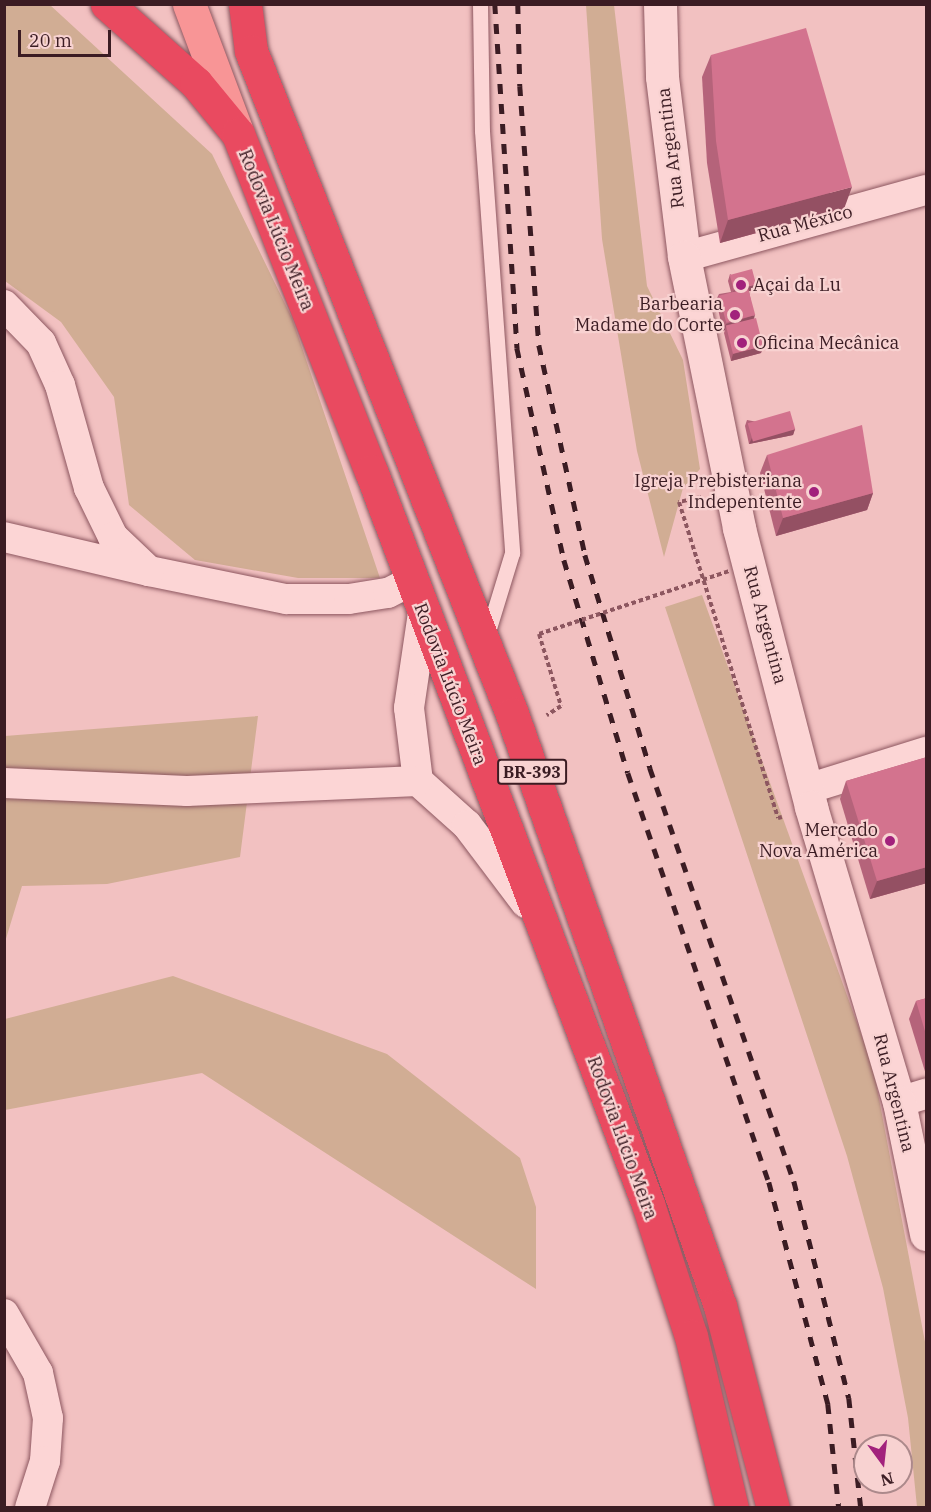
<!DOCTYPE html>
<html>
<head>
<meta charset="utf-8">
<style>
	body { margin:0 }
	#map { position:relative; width:931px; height:1512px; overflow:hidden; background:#f2c1c1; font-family:"IBM Plex Serif",serif }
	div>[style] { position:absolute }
	.green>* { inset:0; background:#d1ad94 }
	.path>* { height:4px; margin-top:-2px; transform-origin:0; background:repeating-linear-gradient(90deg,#8d5760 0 4.5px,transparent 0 7.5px) }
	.roads { filter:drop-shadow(0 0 2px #8d5760) drop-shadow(0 0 2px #8d5760) }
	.lane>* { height:15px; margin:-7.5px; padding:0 7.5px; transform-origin:7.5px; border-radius:7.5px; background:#fcd5d5 }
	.street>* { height:30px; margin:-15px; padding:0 15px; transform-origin:15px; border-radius:15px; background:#fcd5d5 }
	.secondary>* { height:33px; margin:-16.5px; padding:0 16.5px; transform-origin:16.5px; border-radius:16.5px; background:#fcd5d5 }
	.primary>* { height:33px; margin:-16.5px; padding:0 16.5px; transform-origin:16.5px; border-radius:16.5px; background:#f89596 }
	.highway>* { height:33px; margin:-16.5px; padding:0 16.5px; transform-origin:16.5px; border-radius:16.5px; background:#e94a60 }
	.rail>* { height:4.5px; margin-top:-2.25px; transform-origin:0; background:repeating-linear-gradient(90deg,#3b1c23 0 10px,transparent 0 20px) }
	.path-bridge>* { height:4px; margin-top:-2px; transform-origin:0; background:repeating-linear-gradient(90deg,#8d5760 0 4.5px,transparent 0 7.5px) }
	.wall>* { inset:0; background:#b5637a }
	.shaded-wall>* { inset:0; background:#945063 }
	.building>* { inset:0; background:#d3738e; transform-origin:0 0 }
	.dots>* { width:16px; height:16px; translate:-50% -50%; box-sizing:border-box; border:3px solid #f8d2d1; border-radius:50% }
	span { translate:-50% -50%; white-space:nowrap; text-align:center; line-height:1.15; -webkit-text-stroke:4.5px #f8d2d1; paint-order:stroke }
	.shield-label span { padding:2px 4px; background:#f8d2d1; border:2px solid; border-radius:4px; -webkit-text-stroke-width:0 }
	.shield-label { font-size:16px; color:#3b1c23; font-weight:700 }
	.street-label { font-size:18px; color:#3b1c23 }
	.poi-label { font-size:18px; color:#3b1c23 }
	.left { translate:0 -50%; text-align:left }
	.right { translate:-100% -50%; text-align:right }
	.frame { position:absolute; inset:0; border:6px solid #3b1c23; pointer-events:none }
	.north { position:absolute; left:853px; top:1434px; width:60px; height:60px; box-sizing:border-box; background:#f8d2d1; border:2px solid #ac898b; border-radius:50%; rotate:165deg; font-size:16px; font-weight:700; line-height:24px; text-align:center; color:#3b1c23 }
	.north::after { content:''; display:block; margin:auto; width:21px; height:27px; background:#a2217c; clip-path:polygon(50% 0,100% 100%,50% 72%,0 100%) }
	.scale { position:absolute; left:18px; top:30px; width:93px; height:27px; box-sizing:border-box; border:3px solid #3b1c23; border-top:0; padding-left:8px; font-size:18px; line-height:21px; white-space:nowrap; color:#3b1c23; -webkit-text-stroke:4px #f8d2d1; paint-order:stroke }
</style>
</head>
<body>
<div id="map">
	<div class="green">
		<div style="clip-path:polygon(5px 4px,50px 5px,212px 154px,292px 318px,380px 578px,298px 578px,195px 560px,129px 505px,114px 397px,61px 322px,5px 281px)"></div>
		<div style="clip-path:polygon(586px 5px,614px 5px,647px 286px,683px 360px,700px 469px,683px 488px,664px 557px,637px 451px,602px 239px)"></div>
		<div style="clip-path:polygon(702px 595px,873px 1067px,926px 1347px,926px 1507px,917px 1507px,908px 1418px,883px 1288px,847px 1156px,665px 607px)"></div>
		<div style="clip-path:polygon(258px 716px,240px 857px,107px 884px,22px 886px,5px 942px,5px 736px)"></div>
		<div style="clip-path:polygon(173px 976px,387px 1054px,520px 1158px,536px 1207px,536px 1289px,202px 1073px,5px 1110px,5px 1019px)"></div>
	</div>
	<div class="path">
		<div style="left:701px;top:497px;width:23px;rotate:167deg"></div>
		<div style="left:679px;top:502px;width:331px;rotate:72.6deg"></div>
		<div style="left:778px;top:818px;width:4px;rotate:-14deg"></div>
		<div style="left:539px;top:634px;width:75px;rotate:73deg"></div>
		<div style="left:561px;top:706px;width:17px;rotate:147deg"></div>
	</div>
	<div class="roads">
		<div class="lane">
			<div style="left:480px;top:4px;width:127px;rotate:89.1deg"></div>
			<div style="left:482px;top:131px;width:423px;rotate:85.9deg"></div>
			<div style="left:512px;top:553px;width:89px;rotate:107deg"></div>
		</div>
		<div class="street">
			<div style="left:684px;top:257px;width:251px;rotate:-15.5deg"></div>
			<div style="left:4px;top:305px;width:53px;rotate:45.8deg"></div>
			<div style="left:41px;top:343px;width:46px;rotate:65.7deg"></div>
			<div style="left:60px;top:385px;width:107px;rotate:74.3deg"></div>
			<div style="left:89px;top:488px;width:55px;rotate:63.9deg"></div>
			<div style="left:113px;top:537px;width:50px;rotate:43.4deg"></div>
			<div style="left:149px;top:571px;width:140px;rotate:11.6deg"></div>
			<div style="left:286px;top:599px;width:63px"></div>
			<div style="left:349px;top:599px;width:39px;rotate:-9deg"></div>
			<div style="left:388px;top:593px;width:27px;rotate:-27deg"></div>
			<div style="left:4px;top:537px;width:149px;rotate:13.2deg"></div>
			<div style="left:423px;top:613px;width:96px;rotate:98.4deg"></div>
			<div style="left:409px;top:708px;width:74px;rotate:83deg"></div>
			<div style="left:418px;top:781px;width:66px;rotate:41.9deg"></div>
			<div style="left:467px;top:825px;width:98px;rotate:52.9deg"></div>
			<div style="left:4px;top:783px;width:183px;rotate:2.5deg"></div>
			<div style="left:187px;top:791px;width:231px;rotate:-2.5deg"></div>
			<div style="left:807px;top:789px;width:125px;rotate:-17.3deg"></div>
			<div style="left:899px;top:1102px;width:28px;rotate:-17deg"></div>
			<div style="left:4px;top:1314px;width:68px;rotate:60deg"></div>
			<div style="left:38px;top:1373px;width:46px;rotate:77.5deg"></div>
			<div style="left:48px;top:1418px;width:43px;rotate:94deg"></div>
			<div style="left:45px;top:1461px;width:49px;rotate:107.7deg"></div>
		</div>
		<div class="secondary">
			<div style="left:660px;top:4px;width:73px;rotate:88.4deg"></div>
			<div style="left:662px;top:77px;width:181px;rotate:83deg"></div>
			<div style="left:684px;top:257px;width:277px;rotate:78.5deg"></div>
			<div style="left:739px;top:528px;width:288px;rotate:75.5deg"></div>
			<div style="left:811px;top:807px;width:308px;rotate:73.4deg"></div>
			<div style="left:899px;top:1102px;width:135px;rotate:78.4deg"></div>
		</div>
		<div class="primary">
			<div style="left:189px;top:4px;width:134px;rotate:69.4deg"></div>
		</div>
		<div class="highway">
			<div style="left:107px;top:4px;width:119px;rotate:41.6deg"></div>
			<div style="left:196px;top:83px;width:66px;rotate:50.5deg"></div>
			<div style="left:238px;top:134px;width:362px;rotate:68.5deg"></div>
			<div style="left:371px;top:471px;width:784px;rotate:69.3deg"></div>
			<div style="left:648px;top:1204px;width:139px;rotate:72deg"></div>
			<div style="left:691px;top:1336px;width:177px;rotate:76.6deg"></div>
			<div style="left:245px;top:4px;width:47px;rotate:82.7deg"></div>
			<div style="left:251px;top:51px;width:713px;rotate:68.51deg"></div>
			<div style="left:512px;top:714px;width:627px;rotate:70.64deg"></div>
			<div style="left:720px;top:1306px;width:209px;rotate:75.3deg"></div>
		</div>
	</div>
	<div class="rail">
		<div style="left:495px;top:4px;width:345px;rotate:86.3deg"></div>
		<div style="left:517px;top:348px;width:217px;rotate:77.5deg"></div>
		<div style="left:564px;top:560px;width:222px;rotate:73.3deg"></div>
		<div style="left:628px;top:773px;width:433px;rotate:71deg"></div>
		<div style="left:769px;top:1182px;width:230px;rotate:75.1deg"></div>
		<div style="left:828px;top:1404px;width:105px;rotate:84deg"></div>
		<div style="left:518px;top:4px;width:82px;rotate:88.6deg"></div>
		<div style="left:520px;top:86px;width:260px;rotate:85.8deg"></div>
		<div style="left:539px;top:345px;width:215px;rotate:77.6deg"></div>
		<div style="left:585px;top:555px;width:223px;rotate:73deg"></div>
		<div style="left:650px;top:768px;width:437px;rotate:70.8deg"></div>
		<div style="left:794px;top:1181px;width:224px;rotate:75.8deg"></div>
		<div style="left:849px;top:1398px;width:111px;rotate:83.8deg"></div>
	</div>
	<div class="path-bridge">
		<div style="left:539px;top:634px;width:200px;rotate:-18.3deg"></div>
	</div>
	<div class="wall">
		<div style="clip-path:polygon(711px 55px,844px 209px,720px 243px,707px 163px,702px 77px)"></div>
		<div style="clip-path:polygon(730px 274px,753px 290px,749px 291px,754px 318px,763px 346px,761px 353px,731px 361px,724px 333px,725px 330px,723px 331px,716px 300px,719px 294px,731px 292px,728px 281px)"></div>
		<div style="clip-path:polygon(747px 420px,795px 429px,793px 435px,749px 444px,745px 426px)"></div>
		<div style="clip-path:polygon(767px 455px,873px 493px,867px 510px,776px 536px,760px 473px)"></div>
		<div style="clip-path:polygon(927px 757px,927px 883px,870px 899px,840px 799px,846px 781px)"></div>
		<div style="clip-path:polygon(927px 998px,927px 1078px,909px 1019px,916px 1001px)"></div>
	</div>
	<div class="shaded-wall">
		<div style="clip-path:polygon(852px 187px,844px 209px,720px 243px,728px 220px)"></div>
		<div style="clip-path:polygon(756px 284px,753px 290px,732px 296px,734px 290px)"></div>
		<div style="clip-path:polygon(755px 315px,753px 322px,726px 326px,725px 330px,723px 331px,726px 324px)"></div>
		<div style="clip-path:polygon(763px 346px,761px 353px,731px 361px,733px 354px)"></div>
		<div style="clip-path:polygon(795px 429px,793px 435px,749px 444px,752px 438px)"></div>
		<div style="clip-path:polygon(873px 493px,867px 510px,776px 536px,783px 518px)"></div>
		<div style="clip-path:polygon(927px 867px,927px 883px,870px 899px,877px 881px)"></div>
	</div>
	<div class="building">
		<div style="clip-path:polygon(806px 28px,852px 187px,728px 220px,716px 141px,711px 55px)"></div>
		<div style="left:752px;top:269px;width:16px;height:23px;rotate:75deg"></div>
		<div style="left:748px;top:288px;width:28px;height:30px;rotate:75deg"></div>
		<div style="left:756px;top:318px;width:29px;height:31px;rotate:76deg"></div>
		<div style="left:790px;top:411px;width:19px;height:44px;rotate:74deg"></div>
		<div style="clip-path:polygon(862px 425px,873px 493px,783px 518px,767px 455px)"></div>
		<div style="clip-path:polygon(927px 757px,927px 867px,877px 881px,846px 781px)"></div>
		<div style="clip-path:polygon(927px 998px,927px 1038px,916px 1001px)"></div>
	</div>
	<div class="dots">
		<div style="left:741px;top:285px;background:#a2217c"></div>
		<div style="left:735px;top:315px;background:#a2217c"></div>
		<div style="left:742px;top:343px;background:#a2217c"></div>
		<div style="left:814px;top:492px;background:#a2217c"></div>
		<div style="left:890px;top:841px;background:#a2217c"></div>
	</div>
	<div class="shield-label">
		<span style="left:532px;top:772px">BR-393</span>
	</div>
	<div class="street-label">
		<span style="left:671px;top:148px;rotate:-97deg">Rua Argentina</span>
		<span style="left:805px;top:224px;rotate:-15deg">Rua México</span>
		<span style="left:276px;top:230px;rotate:68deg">Rodovia Lúcio Meira</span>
		<span style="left:765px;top:625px;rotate:75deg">Rua Argentina</span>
		<span style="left:450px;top:684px;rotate:69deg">Rodovia Lúcio Meira</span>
		<span style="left:894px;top:1093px;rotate:76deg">Rua Argentina</span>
		<span style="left:622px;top:1138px;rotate:70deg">Rodovia Lúcio Meira</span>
	</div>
	<div class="poi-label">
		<span class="left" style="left:753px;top:285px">Açai da Lu</span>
		<span class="right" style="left:723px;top:315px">Barbearia<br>Madame do Corte</span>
		<span class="left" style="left:754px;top:343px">Oficina Mecânica</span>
		<span class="right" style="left:802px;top:492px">Igreja Prebisteriana<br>Indepentente</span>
		<span class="right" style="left:878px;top:841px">Mercado<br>Nova América</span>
	</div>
	<div class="frame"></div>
	<div class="north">N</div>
	<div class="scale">20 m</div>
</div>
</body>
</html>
